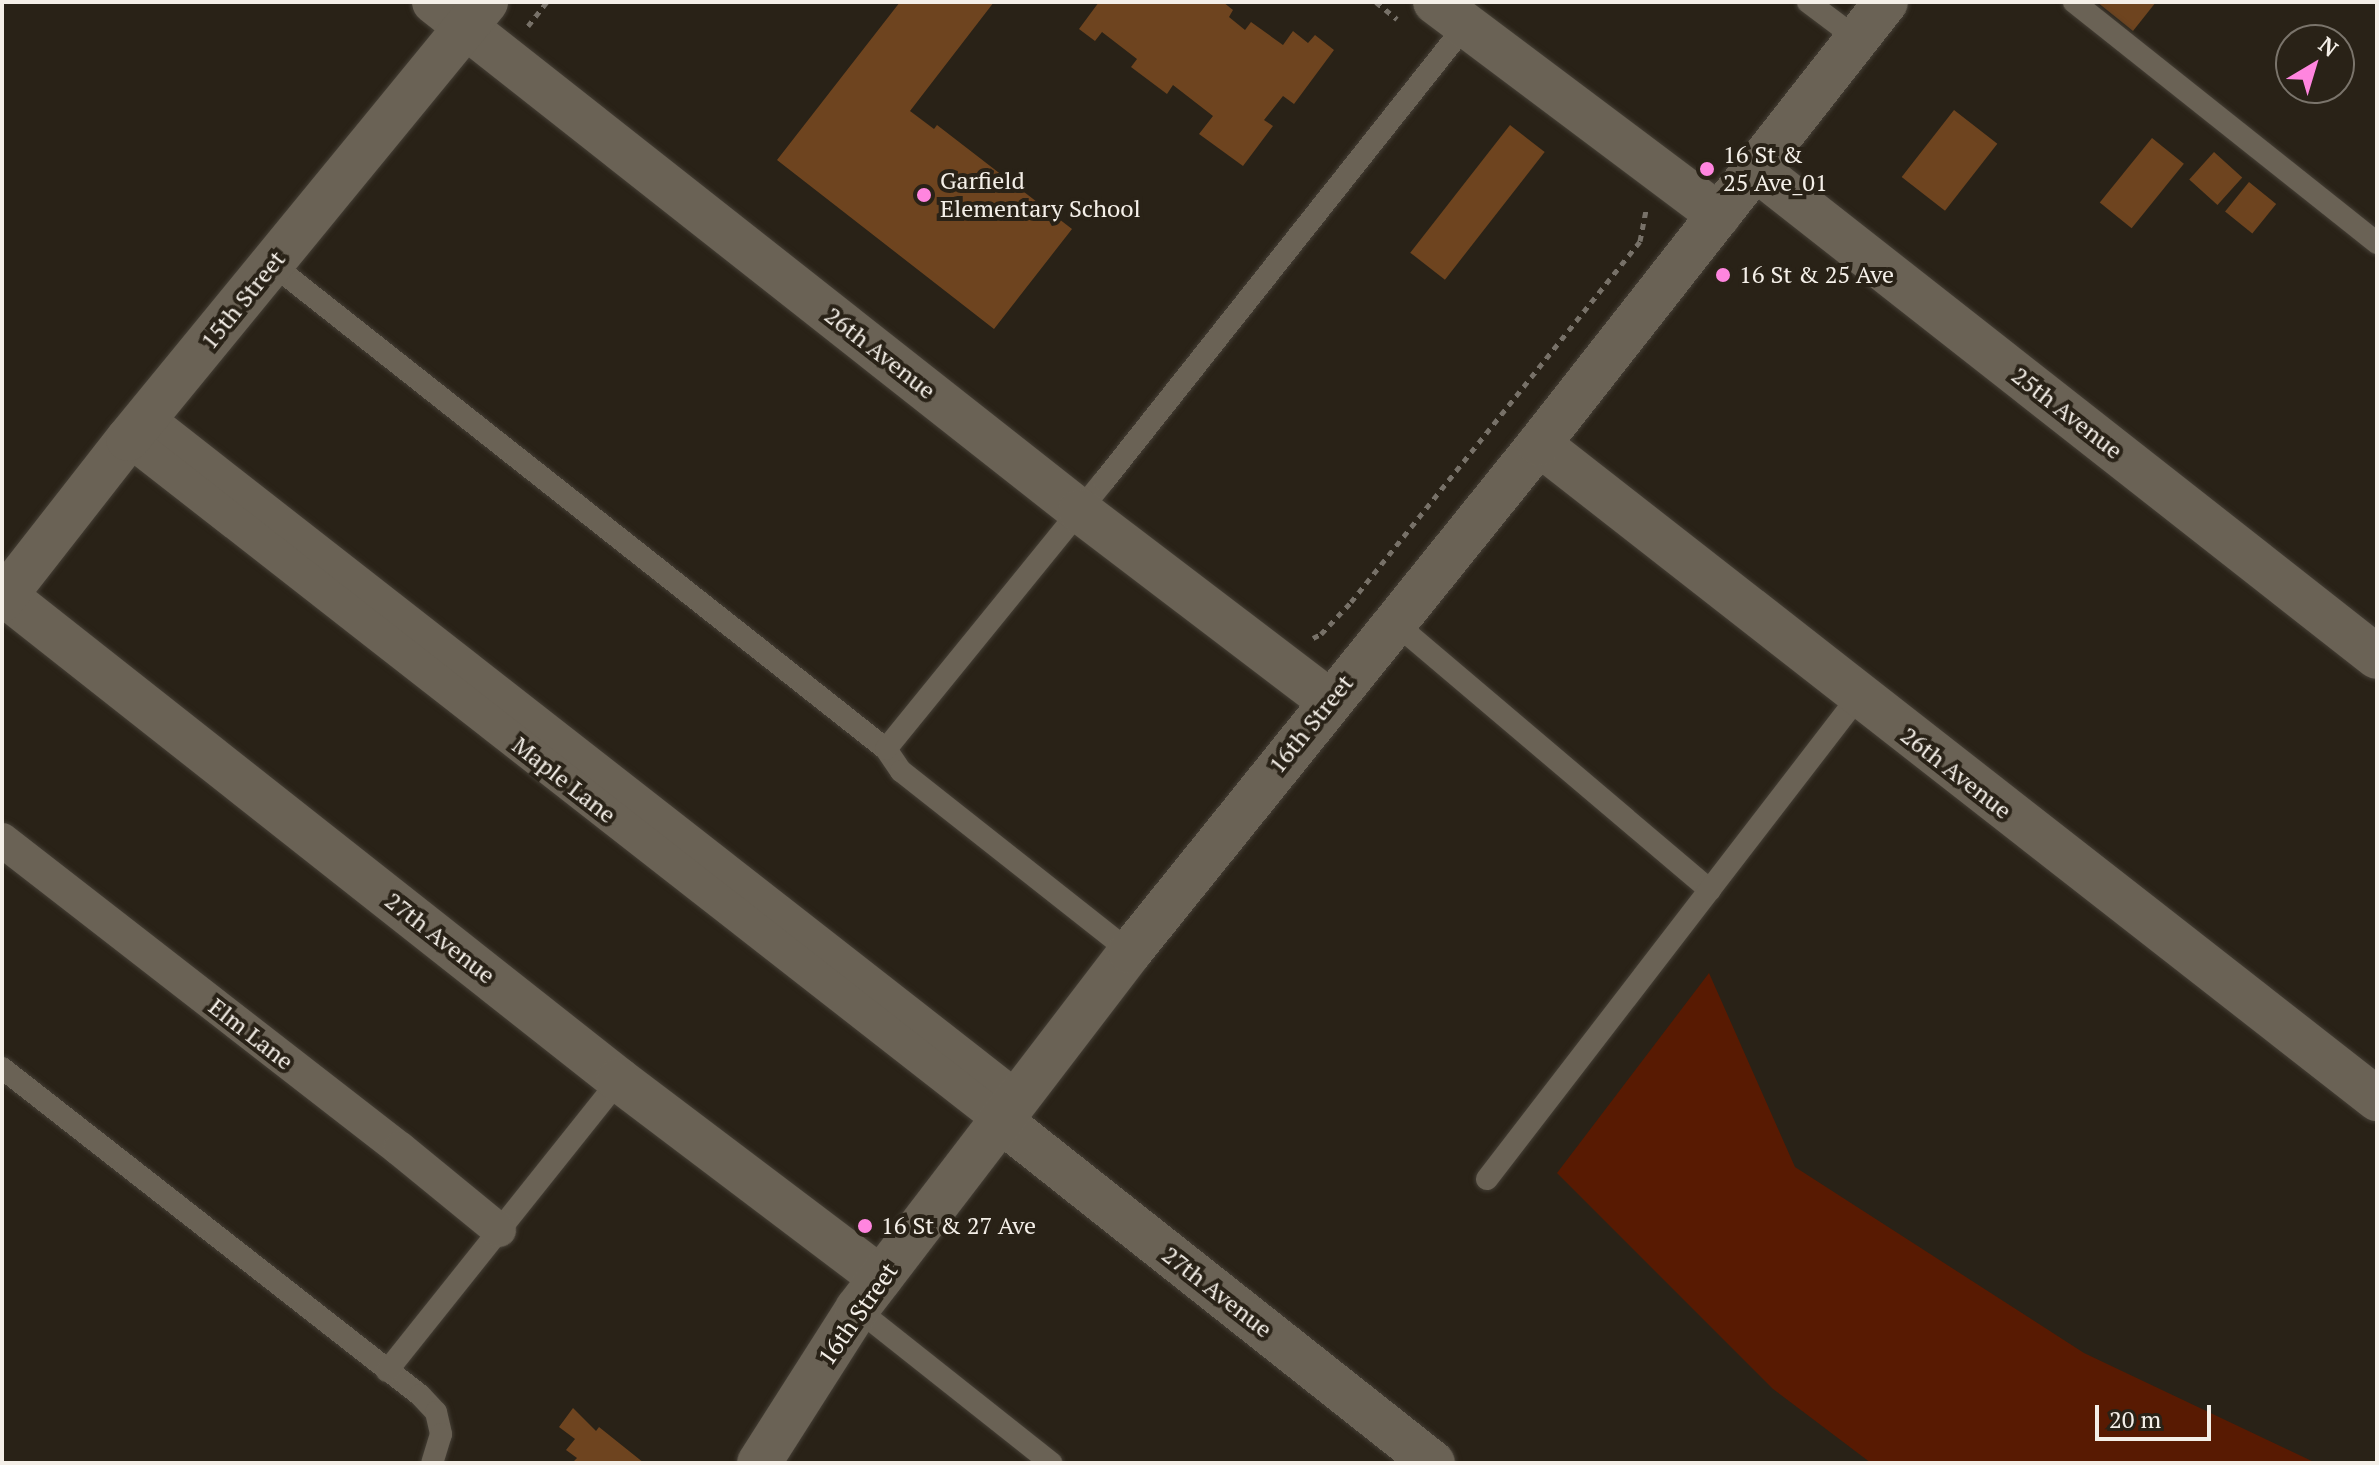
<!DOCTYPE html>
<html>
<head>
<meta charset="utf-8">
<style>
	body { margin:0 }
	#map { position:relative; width:2379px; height:1465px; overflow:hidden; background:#292217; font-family:"PT Serif",serif }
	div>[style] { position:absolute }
	.green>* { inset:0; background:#581a02 }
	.building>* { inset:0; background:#6e441f; transform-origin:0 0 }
	.path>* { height:5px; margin-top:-2.5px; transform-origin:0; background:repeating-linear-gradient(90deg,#777168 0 6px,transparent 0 12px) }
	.roads { filter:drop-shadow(0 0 2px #443e35) drop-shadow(0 0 2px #443e35) }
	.service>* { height:22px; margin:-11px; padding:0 11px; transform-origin:11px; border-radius:11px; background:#6a6255 }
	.pedestrian>* { height:34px; margin:-17px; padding:0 17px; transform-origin:17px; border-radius:17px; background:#6a6255 }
	.minor>* { height:44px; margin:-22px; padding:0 22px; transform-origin:22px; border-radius:22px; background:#6a6255 }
	.tertiary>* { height:44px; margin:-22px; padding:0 22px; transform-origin:22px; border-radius:22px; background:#6a6255 }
	.dots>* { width:22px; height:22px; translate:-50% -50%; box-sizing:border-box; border:4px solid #292217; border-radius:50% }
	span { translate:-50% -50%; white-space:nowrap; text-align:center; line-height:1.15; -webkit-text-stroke:8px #292217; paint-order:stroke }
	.poi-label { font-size:24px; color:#f4efe8 }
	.left { translate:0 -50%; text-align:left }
	.street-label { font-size:24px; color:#f4efe8 }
	.frame { position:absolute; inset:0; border:4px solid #f4efe8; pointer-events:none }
	.north { position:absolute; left:2275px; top:24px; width:80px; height:80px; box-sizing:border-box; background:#292217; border:2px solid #7a746b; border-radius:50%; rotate:38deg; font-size:22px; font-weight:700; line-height:32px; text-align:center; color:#f4efe8 }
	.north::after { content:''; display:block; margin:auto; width:28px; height:36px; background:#ff85df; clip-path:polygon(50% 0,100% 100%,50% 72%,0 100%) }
	.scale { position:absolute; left:2095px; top:1405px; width:116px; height:36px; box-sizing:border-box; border:4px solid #f4efe8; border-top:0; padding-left:10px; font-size:24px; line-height:28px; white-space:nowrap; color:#f4efe8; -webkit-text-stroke:6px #292217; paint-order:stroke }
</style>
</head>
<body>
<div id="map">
	<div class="green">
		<div style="clip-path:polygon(1709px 973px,1795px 1167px,2084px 1353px,2316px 1463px,1871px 1463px,1773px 1389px,1557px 1173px)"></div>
	</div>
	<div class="building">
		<div style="clip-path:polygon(900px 2px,994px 2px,910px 111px,934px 129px,937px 125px,1072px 229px,994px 329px,777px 160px)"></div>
		<div style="clip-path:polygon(1099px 2px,1223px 2px,1233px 10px,1229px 17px,1245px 30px,1251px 22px,1283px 45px,1293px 31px,1308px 43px,1315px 35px,1334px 50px,1294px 104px,1283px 96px,1264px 120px,1273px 126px,1243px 166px,1199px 134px,1213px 116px,1173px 85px,1167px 94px,1131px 67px,1137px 59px,1102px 32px,1095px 41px,1079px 29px)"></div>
		<div style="clip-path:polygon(2097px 2px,2156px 2px,2133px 31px)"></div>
		<div style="left:1954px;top:110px;width:55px;height:85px;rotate:38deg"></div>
		<div style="left:1510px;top:125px;width:44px;height:162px;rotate:38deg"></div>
		<div style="left:2152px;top:138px;width:41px;height:83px;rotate:39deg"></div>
		<div style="left:2214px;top:152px;width:38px;height:37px;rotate:42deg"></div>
		<div style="left:2249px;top:182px;width:35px;height:38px;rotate:39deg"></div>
		<div style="clip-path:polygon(573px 1408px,596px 1431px,599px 1427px,644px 1463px,572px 1463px,577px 1458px,566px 1450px,575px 1439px,559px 1427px)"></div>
	</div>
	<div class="path">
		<div style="left:1376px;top:2px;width:27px;rotate:39deg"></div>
		<div style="left:528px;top:26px;width:31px;rotate:-52deg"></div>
		<div style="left:1313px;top:638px;width:9px;rotate:-27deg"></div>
		<div style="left:1321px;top:634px;width:44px;rotate:-46.8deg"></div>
		<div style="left:1351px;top:602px;width:462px;rotate:-51.3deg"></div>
		<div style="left:1640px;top:241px;width:31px;rotate:-79deg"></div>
	</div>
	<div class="roads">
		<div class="service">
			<div style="left:1808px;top:2px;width:60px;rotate:36.9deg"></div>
			<div style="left:2074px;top:2px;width:387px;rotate:38.5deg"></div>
			<div style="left:272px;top:264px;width:782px;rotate:38.31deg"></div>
			<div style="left:886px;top:749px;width:27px;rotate:56deg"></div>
			<div style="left:901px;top:771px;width:292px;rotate:38.3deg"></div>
			<div style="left:1395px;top:623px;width:413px;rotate:40.3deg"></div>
			<div style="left:886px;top:749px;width:345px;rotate:-50.9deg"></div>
			<div style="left:1104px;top:481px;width:581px;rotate:-51.57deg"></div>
			<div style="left:2px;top:1068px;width:531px;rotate:38.04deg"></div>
			<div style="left:420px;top:1395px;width:23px;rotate:47deg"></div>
			<div style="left:436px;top:1412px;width:23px;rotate:77deg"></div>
			<div style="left:441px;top:1434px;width:30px;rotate:107deg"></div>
			<div style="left:1487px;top:1179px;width:608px;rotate:-52.41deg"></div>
			<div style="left:857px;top:1309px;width:248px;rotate:38.4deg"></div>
			<div style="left:387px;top:1371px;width:372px;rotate:-51.4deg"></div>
		</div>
		<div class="pedestrian">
			<div style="left:146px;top:417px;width:1109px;rotate:38.01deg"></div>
			<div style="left:128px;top:439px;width:1108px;rotate:38deg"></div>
			<div style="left:2px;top:840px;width:504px;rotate:37.83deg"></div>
			<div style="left:400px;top:1149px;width:128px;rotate:39.3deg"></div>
		</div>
		<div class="minor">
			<div style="left:434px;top:2px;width:822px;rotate:38.24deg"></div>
			<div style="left:1080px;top:511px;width:313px;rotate:37.3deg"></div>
			<div style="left:1435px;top:2px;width:355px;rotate:36.9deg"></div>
			<div style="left:1757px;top:170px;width:788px;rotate:38.15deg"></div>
			<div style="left:1539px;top:444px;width:1064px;rotate:38.01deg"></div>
			<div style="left:2px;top:593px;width:786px;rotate:38.28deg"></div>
			<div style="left:619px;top:1080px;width:328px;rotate:37.1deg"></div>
			<div style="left:2px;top:600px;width:204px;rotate:-52deg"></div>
			<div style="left:128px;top:439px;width:565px;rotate:-50.67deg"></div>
			<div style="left:1001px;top:1121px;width:551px;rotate:38.37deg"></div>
		</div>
		<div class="tertiary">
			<div style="left:759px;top:1463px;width:183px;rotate:-57.5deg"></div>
			<div style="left:857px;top:1309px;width:449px;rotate:-52.6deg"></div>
			<div style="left:1130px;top:952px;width:652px;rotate:-51.16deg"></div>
			<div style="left:1539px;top:444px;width:562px;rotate:-51.87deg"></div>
		</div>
	</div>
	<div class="dots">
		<div style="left:1707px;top:169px;background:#ff85df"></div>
		<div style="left:924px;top:195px;background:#ff85df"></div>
		<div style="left:1723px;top:275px;background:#ff85df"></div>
		<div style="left:865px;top:1226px;background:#ff85df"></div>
	</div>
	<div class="poi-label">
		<span class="left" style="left:1723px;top:169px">16 St &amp;<br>25 Ave_01</span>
		<span class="left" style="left:940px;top:195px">Garfield<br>Elementary School</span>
		<span class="left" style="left:1739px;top:275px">16 St &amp; 25 Ave</span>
		<span class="left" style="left:881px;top:1226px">16 St &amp; 27 Ave</span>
	</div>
	<div class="street-label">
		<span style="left:243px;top:300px;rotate:-51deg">15th Street</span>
		<span style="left:880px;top:353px;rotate:38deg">26th Avenue</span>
		<span style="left:2067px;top:413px;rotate:38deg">25th Avenue</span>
		<span style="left:1311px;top:724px;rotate:-51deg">16th Street</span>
		<span style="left:1956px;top:773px;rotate:38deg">26th Avenue</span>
		<span style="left:564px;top:780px;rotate:38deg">Maple Lane</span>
		<span style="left:440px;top:938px;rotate:38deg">27th Avenue</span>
		<span style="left:251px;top:1034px;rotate:38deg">Elm Lane</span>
		<span style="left:1217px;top:1292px;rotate:38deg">27th Avenue</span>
		<span style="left:858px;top:1314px;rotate:-55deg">16th Street</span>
	</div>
	<div class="frame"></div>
	<div class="north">N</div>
	<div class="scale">20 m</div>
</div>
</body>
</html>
